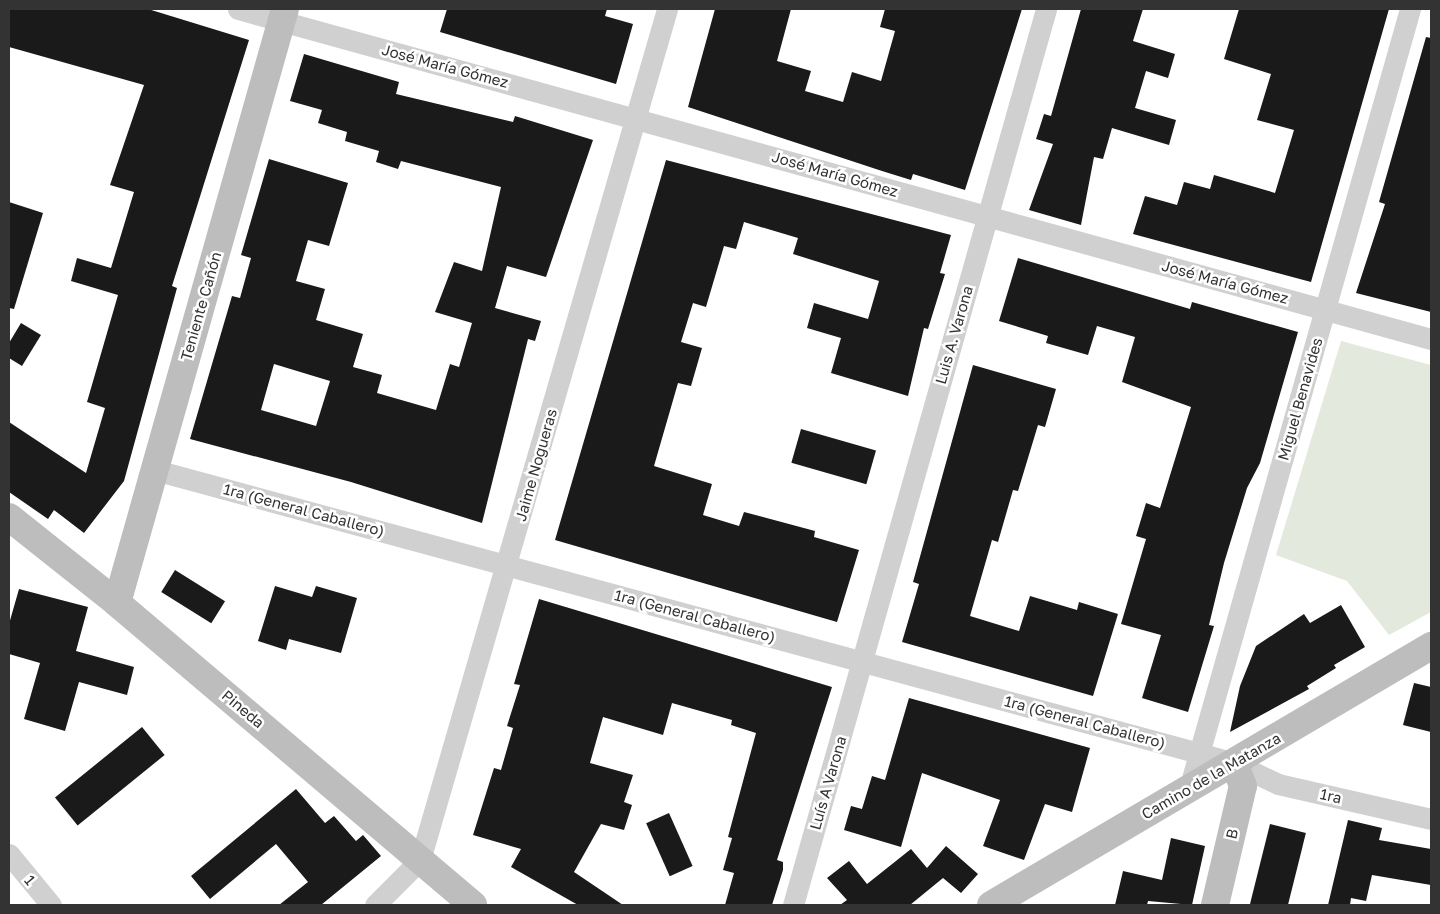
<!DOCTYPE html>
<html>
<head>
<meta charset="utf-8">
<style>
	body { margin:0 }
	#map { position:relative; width:1440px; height:914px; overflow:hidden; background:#fff; font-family:"Golos Text",sans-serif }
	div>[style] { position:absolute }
	.green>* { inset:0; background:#e3e9dd }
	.building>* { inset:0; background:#1a1a1a; transform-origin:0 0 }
	.street>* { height:21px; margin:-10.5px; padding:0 10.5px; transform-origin:10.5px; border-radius:10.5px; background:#d0d0d0 }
	.secondary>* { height:28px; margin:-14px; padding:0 14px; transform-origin:14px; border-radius:14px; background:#bdbdbd }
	span { translate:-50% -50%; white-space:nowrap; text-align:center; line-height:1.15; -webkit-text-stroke:5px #fff; paint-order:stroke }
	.street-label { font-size:15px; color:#333 }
	.frame { position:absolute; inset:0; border:10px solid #333; pointer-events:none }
</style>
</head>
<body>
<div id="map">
	<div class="green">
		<div style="clip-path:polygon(1341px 341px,1431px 365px,1431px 612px,1389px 635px,1347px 581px,1276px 555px)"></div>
	</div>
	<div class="building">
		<div style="clip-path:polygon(9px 9px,148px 9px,249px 40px,172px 286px,177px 288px,124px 481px,84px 533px,54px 510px,48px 519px,9px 492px,9px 422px,86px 473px,105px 408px,87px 402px,118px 295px,71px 281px,77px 258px,111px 268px,134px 192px,110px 185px,144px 85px,9px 47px)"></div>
		<div style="clip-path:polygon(447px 9px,607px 9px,605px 16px,633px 24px,616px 84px,440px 32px)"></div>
		<div style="clip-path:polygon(715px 9px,791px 9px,777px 61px,811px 71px,805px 91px,843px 102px,852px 72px,881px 81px,895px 31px,880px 27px,885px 9px,1022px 9px,965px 190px,913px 174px,911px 180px,882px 171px,688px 107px)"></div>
		<div style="clip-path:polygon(1081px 9px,1143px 9px,1133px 41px,1175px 54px,1168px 78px,1146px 71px,1135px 108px,1176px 120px,1169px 145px,1112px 128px,1103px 159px,1094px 157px,1081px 225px,1029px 210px,1053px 144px,1036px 139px,1044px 114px,1051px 116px)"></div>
		<div style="clip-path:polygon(1239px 9px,1389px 9px,1311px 282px,1133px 234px,1145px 196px,1177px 205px,1184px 182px,1210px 189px,1214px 175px,1275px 193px,1294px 130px,1257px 120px,1271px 74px,1224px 59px)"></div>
		<div style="clip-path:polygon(1426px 37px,1431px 38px,1431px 312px,1356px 293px,1385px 204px,1379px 202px)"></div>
		<div style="clip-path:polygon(evenodd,304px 54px,399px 82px,396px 94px,513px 122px,515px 116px,593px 140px,546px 277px,507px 266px,495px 308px,541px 321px,535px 341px,528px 339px,482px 523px,351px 482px,190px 439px,232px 296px,240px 298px,251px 258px,241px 255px,269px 159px,348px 183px,329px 246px,308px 240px,296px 281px,325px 289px,316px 320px,363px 334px,353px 367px,382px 375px,377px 393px,436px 410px,450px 364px,459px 367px,472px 323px,435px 312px,454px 262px,482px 271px,501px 187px,401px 161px,398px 169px,376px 162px,379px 151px,345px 141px,347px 132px,318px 123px,322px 110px,290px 101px,304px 54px,274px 364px,330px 381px,316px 426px,261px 410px,274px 364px)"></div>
		<div style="clip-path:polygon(666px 160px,951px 235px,940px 273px,945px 274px,928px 329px,924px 328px,908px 396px,831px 373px,841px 338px,807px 328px,814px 303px,868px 319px,879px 281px,793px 254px,798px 238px,744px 222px,736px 249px,724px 246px,706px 307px,693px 303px,681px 342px,702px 348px,691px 386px,678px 383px,654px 466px,712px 484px,703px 515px,739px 526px,744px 512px,815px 531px,814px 537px,859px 550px,837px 622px,555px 540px)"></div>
		<div style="clip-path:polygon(9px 202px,43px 213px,14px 309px,9px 308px)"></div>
		<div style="clip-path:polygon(1018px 258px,1190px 309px,1192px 302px,1298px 332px,1260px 463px,1247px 488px,1224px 563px,1209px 625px,1214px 626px,1188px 712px,1142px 698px,1161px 635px,1121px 624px,1146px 539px,1136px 536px,1146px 503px,1160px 508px,1191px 407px,1122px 382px,1135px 337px,1097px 326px,1088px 355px,1046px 343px,1048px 336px,999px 321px)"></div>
		<div style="clip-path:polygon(21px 323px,41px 335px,22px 366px,9px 358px,9px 343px)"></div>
		<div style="clip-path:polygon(973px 365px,1056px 389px,1045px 427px,1038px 425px,1018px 491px,1013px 490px,998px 542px,992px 540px,970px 616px,1019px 631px,1030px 596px,1077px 610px,1079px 602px,1118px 614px,1093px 696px,902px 642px,919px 584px,913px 582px)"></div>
		<div style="left:801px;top:429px;width:78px;height:35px;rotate:16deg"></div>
		<div style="left:175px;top:570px;width:59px;height:26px;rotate:32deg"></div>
		<div style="clip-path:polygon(275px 586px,312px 597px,316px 586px,357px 598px,341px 653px,289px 639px,286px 650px,258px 641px)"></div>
		<div style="clip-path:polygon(19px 589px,88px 607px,76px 651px,134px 667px,127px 695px,79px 682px,65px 731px,24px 719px,40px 663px,9px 654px,9px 624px)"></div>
		<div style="clip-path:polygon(539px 599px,832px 687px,777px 860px,783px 862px,783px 870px,772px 905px,725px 905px,734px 873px,723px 870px,732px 838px,728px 837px,756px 733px,731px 725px,732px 720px,672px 703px,663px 735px,603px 717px,590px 763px,633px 775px,624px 802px,632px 805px,624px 830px,601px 824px,574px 872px,623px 905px,578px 905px,511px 867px,521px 849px,473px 835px,494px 768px,501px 770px,513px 728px,507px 726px,520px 685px,514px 684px)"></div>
		<div style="clip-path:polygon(1341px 605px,1365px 647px,1334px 665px,1336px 668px,1307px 686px,1309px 689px,1230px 732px,1240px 686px,1256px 646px,1304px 614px,1310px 623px)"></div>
		<div style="clip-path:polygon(1414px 683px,1431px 687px,1431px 732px,1403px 725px)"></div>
		<div style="clip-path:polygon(909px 698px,1090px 748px,1072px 812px,1045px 804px,1024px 860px,983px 846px,1000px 800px,922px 773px,901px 847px,844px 830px,851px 806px,862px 809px,872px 776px,885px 780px)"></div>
		<div style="left:142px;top:727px;width:36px;height:112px;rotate:51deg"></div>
		<div style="clip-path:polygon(296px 789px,325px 823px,334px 816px,356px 841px,363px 835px,381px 856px,321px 905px,279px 905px,308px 882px,276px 844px,210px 899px,191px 876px)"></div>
		<div style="left:669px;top:813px;width:58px;height:25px;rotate:66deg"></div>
		<div style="clip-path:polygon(1348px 820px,1382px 828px,1379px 840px,1431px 849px,1431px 885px,1372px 875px,1366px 901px,1351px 898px,1350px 905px,1328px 905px)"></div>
		<div style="left:1270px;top:824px;width:37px;height:83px;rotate:14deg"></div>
		<div style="clip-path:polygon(1171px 838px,1205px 846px,1192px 905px,1148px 901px,1147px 905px,1115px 905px,1123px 871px,1162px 880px)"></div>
		<div style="clip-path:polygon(946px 846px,978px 874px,961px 893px,943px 878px,910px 905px,840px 905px,847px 900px,827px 878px,849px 861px,867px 884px,911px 849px,927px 868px)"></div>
	</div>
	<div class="street">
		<div style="left:238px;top:9px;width:1238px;rotate:15.46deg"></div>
		<div style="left:155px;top:470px;width:1082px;rotate:15.17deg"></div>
		<div style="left:1199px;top:753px;width:36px;rotate:16deg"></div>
		<div style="left:1234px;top:763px;width:49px;rotate:25.5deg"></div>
		<div style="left:1278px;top:784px;width:157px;rotate:12.9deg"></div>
		<div style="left:1189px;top:789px;width:811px;rotate:-74.18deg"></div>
		<div style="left:9px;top:854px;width:66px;rotate:50.5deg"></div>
		<div style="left:375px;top:905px;width:64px;rotate:-45deg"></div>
		<div style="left:420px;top:860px;width:886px;rotate:-73.81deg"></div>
		<div style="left:793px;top:905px;width:931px;rotate:-74.23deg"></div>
	</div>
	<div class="secondary">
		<div style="left:9px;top:517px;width:138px;rotate:38.5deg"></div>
		<div style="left:117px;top:603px;width:467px;rotate:40.3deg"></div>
		<div style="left:117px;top:603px;width:617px;rotate:-74.21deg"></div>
		<div style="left:991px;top:905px;width:511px;rotate:-30.48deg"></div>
		<div style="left:1215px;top:905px;width:122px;rotate:-76.8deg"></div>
		<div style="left:1243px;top:786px;width:25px;rotate:-111deg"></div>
	</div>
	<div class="street-label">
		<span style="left:445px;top:66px;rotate:15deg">José María Gómez</span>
		<span style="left:835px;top:174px;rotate:16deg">José María Gómez</span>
		<span style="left:1225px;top:282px;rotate:15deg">José María Gómez</span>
		<span style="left:201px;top:306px;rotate:-74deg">Teniente Cañón</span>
		<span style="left:954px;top:335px;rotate:-74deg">Luis A. Varona</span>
		<span style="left:1300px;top:399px;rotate:-74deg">Miguel Benavides</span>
		<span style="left:536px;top:465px;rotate:-74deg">Jaime Nogueras</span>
		<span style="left:304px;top:510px;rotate:15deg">1ra (General Caballero)</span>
		<span style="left:695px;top:616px;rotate:15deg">1ra (General Caballero)</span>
		<span style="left:243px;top:709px;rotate:40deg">Pineda</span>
		<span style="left:1085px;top:722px;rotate:15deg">1ra (General Caballero)</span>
		<span style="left:1211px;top:776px;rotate:-30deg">Camino de la Matanza</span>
		<span style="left:828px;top:783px;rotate:-74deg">Luís A Varona</span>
		<span style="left:1331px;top:796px;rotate:13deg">1ra</span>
		<span style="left:1232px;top:834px;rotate:-77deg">B</span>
		<span style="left:30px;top:880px;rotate:50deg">1</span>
	</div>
	<div class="frame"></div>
</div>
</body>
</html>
